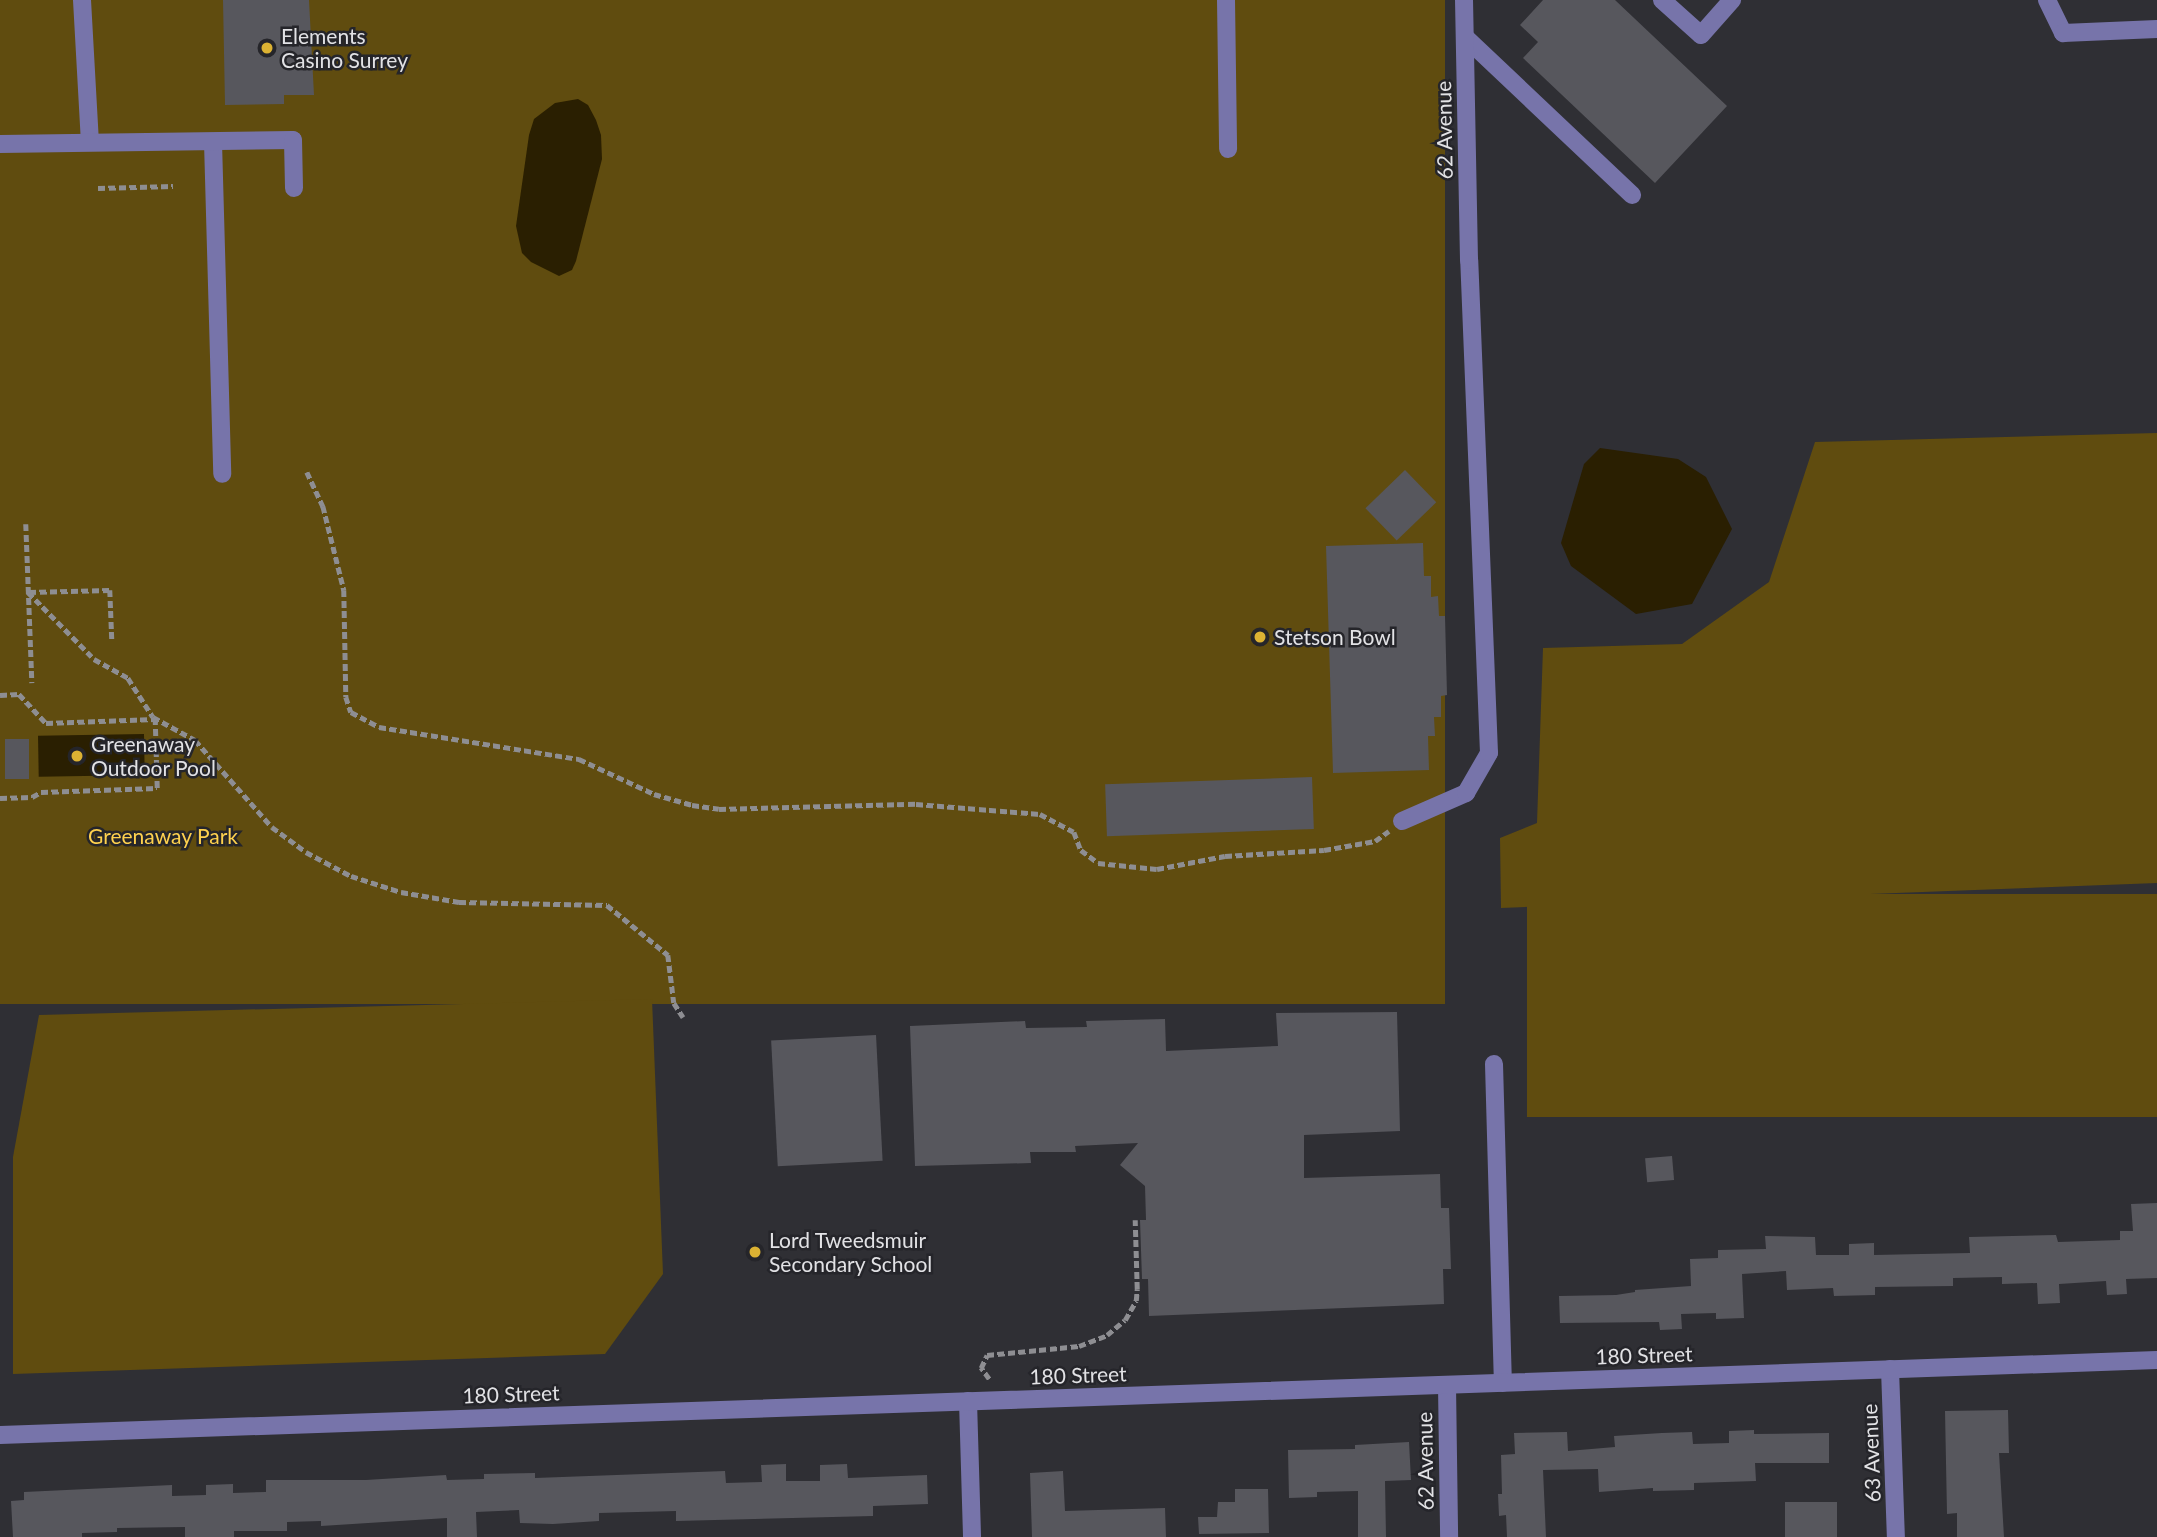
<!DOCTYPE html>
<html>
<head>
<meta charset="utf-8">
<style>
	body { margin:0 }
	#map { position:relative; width:2157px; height:1537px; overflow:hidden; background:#2f2f34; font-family:Lato,sans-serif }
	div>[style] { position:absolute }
	.green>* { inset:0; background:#604c0f; transform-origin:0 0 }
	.water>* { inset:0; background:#2a1f01; transform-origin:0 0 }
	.building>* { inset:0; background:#57575d; transform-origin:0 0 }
	.path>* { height:4.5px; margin-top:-2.25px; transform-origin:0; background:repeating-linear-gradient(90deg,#8e8e92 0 7px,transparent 0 10.5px) }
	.minor>* { height:18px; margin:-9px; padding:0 9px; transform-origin:9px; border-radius:9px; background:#7774aa }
	.dots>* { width:19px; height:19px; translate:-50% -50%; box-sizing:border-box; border:4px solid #25252a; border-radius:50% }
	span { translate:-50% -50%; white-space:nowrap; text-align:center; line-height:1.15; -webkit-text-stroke:5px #25252a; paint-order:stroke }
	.poi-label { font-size:21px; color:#e2e2e5 }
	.left { translate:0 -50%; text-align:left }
	.street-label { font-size:21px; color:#e2e2e5 }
	.park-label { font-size:21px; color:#fed14e }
</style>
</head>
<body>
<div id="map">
	<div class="green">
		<div style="left:0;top:0;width:1445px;height:1004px"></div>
		<div style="clip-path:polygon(2157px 433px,2157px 883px,1501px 908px,1500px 838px,1537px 823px,1543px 648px,1682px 644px,1769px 582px,1815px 442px)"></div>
		<div style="left:2157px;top:894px;width:223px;height:630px;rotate:90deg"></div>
		<div style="clip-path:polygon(652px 999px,663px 1274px,605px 1354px,13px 1374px,13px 1157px,39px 1015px)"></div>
	</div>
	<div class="water">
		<div style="clip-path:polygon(578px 99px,588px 105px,596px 120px,601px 135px,602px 159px,576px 261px,572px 270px,559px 276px,531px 262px,522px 253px,516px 226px,529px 135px,534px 119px,555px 103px)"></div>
		<div style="clip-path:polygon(1600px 448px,1678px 459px,1706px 477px,1732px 529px,1692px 604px,1636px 614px,1571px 566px,1561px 543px,1584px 464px)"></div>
		<div style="left:144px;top:734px;width:41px;height:106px;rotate:89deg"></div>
	</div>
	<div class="building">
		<div style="clip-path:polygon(223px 0,309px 0,314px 95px,284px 95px,284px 104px,225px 105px)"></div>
		<div style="clip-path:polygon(1543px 0,1615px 0,1727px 106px,1655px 183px,1523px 58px,1538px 42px,1520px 25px)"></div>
		<div style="left:1405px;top:470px;width:45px;height:55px;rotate:46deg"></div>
		<div style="clip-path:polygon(1423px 543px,1424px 576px,1431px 576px,1431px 597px,1438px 596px,1439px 616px,1445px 616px,1447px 695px,1441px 696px,1441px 717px,1434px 717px,1435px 736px,1428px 736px,1429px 770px,1333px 773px,1326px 546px)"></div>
		<div style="left:5px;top:739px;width:24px;height:40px"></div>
		<div style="left:1312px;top:777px;width:52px;height:207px;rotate:88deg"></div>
		<div style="clip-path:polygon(1397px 1012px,1400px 1131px,1304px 1135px,1304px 1178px,1440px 1174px,1441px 1208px,1449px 1208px,1451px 1269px,1443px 1269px,1444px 1304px,1149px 1316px,1148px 1279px,1142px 1279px,1140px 1220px,1146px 1220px,1145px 1186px,1120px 1165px,1138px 1143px,1075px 1146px,1076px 1152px,1030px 1152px,1031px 1163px,915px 1166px,910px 1026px,1025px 1021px,1026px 1028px,1087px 1027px,1086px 1021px,1165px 1019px,1166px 1051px,1278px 1046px,1276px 1013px)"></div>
		<div style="left:876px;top:1035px;width:126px;height:105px;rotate:87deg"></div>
		<div style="left:1672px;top:1156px;width:24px;height:27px;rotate:85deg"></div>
		<div style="clip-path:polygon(2157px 1203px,2157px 1278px,2126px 1279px,2127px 1294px,2107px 1295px,2106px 1281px,2059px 1284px,2060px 1303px,2038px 1304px,2037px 1283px,2002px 1284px,2002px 1277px,1953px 1278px,1953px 1286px,1875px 1287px,1875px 1295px,1834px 1296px,1833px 1288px,1787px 1290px,1786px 1271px,1742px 1274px,1744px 1318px,1716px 1319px,1716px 1313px,1681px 1314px,1682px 1329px,1660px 1330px,1659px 1322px,1560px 1323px,1559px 1296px,1616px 1295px,1635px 1292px,1635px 1290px,1691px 1286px,1690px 1259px,1718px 1258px,1718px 1250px,1766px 1249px,1765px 1236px,1815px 1237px,1816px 1255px,1849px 1255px,1849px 1244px,1874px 1243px,1874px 1255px,1970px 1253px,1969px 1237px,2056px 1235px,2058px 1242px,2120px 1240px,2120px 1231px,2133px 1231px,2131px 1204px)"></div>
		<div style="clip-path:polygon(2008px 1410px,2009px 1453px,1999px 1453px,2004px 1537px,1957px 1537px,1957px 1513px,1947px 1514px,1945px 1411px)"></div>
		<div style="clip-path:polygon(1754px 1430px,1754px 1434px,1829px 1433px,1829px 1463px,1755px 1463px,1756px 1481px,1694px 1483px,1694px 1490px,1653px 1491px,1653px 1488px,1599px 1492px,1598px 1469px,1543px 1470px,1546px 1537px,1507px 1537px,1506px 1515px,1499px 1516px,1498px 1494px,1502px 1494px,1501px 1455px,1515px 1454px,1514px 1433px,1567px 1432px,1568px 1451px,1615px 1447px,1614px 1436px,1662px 1433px,1692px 1432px,1693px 1444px,1729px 1443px,1729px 1431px)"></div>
		<div style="clip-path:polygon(1409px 1442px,1411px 1480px,1385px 1481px,1386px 1537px,1358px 1537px,1358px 1491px,1317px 1492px,1317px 1497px,1289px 1498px,1288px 1450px,1355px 1449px,1355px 1445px)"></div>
		<div style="clip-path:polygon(786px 1464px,786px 1481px,820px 1481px,820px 1465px,847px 1464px,848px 1478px,927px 1475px,928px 1504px,873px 1506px,873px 1516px,676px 1521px,676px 1511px,599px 1513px,599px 1521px,553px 1524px,520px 1523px,519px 1510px,476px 1512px,477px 1537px,447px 1537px,447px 1518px,321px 1526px,321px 1521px,287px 1522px,287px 1531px,234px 1531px,234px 1537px,185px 1537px,185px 1527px,117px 1528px,117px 1532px,82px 1533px,82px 1537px,13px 1537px,11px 1501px,24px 1500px,24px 1492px,172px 1485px,172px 1496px,206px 1495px,206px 1485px,233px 1484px,233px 1493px,266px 1492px,266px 1480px,366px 1480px,446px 1475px,447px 1480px,484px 1479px,484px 1474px,535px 1473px,535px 1478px,725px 1471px,726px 1483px,762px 1482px,761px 1465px)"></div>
		<div style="clip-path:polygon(1063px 1471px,1065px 1511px,1165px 1508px,1166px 1537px,1032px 1537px,1030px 1473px)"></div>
		<div style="clip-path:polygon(1235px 1489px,1268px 1489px,1269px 1533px,1199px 1534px,1198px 1517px,1217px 1517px,1218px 1502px,1235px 1502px)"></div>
		<div style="left:1785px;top:1502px;width:52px;height:35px"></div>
	</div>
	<div class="path">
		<div style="left:98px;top:188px;width:75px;rotate:-1.5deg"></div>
		<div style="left:307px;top:472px;width:38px;rotate:65deg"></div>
		<div style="left:323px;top:506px;width:87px;rotate:76deg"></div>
		<div style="left:344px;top:590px;width:107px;rotate:88.9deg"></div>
		<div style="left:346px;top:697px;width:16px;rotate:72deg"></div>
		<div style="left:351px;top:712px;width:32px;rotate:28deg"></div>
		<div style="left:379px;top:727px;width:203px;rotate:9.1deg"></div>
		<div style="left:579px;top:759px;width:83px;rotate:25deg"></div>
		<div style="left:654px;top:794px;width:40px;rotate:16deg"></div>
		<div style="left:692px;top:805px;width:27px;rotate:8deg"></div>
		<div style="left:719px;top:809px;width:197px;rotate:-1.5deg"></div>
		<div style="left:916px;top:804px;width:124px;rotate:4.6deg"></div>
		<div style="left:1040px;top:814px;width:38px;rotate:28deg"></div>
		<div style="left:1074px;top:832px;width:19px;rotate:69deg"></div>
		<div style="left:1081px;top:850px;width:21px;rotate:37deg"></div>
		<div style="left:1098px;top:863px;width:59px;rotate:5.8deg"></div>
		<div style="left:1157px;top:869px;width:69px;rotate:-10.8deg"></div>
		<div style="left:1225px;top:856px;width:99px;rotate:-3.5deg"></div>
		<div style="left:1324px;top:850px;width:52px;rotate:-10deg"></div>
		<div style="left:1375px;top:841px;width:17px;rotate:-36deg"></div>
		<div style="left:26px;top:524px;width:159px;rotate:87.8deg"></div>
		<div style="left:28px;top:592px;width:94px;rotate:45.4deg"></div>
		<div style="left:94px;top:659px;width:39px;rotate:29deg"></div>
		<div style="left:128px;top:678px;width:46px;rotate:57.3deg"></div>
		<div style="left:153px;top:717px;width:48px;rotate:28.7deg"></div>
		<div style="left:195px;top:740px;width:116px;rotate:48.5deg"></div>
		<div style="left:272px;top:827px;width:42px;rotate:36.3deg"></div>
		<div style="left:306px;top:852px;width:51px;rotate:28.1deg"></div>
		<div style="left:351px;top:876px;width:52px;rotate:17.7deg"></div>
		<div style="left:401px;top:892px;width:59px;rotate:9.8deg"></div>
		<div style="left:459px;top:902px;width:148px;rotate:1.2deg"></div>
		<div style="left:607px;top:905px;width:79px;rotate:39.3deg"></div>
		<div style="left:668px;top:955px;width:48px;rotate:82.9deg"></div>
		<div style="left:674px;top:1003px;width:17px;rotate:57deg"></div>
		<div style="left:29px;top:592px;width:81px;rotate:-1.4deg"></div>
		<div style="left:110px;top:590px;width:50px;rotate:87.7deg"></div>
		<div style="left:0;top:695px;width:19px;rotate:-3deg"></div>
		<div style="left:19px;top:694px;width:40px;rotate:47deg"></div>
		<div style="left:46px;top:723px;width:109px;rotate:-2.1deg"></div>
		<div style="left:0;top:798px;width:32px;rotate:-2deg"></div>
		<div style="left:32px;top:797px;width:10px;rotate:-29deg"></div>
		<div style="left:41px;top:792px;width:116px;rotate:-2deg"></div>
		<div style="left:157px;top:788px;width:69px;rotate:-91.7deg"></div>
		<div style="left:989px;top:1379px;width:14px;rotate:-126deg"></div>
		<div style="left:981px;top:1368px;width:14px;rotate:-65deg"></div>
		<div style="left:987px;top:1355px;width:92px;rotate:-5.6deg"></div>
		<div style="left:1079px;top:1346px;width:30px;rotate:-21deg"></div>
		<div style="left:1107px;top:1335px;width:23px;rotate:-40deg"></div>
		<div style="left:1125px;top:1320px;width:22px;rotate:-60deg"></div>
		<div style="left:1136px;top:1301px;width:12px;rotate:-85deg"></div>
		<div style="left:1137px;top:1289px;width:69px;rotate:-91.7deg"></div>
	</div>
	<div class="minor">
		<div style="left:82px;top:0;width:141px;rotate:86.8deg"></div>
		<div style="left:1226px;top:0;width:149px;rotate:89.2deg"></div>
		<div style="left:1662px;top:0;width:52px;rotate:41.9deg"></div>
		<div style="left:1701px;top:35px;width:47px;rotate:-48.5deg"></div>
		<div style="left:2047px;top:0;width:37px;rotate:64deg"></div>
		<div style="left:2063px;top:33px;width:94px;rotate:-2.4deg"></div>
		<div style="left:1465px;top:37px;width:230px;rotate:43.4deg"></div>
		<div style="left:213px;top:142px;width:332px;rotate:88.4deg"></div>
		<div style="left:0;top:144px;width:293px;rotate:-0.8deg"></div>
		<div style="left:293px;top:140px;width:48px;rotate:88.8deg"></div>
		<div style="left:1402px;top:821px;width:70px;rotate:-23.6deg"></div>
		<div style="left:1466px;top:793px;width:46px;rotate:-60.1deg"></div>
		<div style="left:1489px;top:753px;width:493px;rotate:-92.3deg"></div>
		<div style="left:1469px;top:260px;width:260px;rotate:-91.1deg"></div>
		<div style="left:1494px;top:1064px;width:319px;rotate:88.4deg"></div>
		<div style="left:1890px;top:1369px;width:168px;rotate:88deg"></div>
		<div style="left:1447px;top:1385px;width:152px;rotate:89.2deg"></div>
		<div style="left:968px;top:1401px;width:136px;rotate:88.3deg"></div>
		<div style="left:0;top:1435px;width:2158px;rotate:-1.99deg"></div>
	</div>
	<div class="dots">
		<div style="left:267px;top:48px;background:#dcb233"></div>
		<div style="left:1260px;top:637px;background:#dcb233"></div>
		<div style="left:77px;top:756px;background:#dcb233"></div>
		<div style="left:755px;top:1252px;background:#dcb233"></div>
	</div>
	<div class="poi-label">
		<span class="left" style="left:281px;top:48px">Elements<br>Casino Surrey</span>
		<span class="left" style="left:1274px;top:637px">Stetson Bowl</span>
		<span class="left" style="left:91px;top:756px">Greenaway<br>Outdoor Pool</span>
		<span class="left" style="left:769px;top:1252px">Lord Tweedsmuir<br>Secondary School</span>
	</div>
	<div class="street-label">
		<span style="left:1444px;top:130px;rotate:-91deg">62 Avenue</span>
		<span style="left:1644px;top:1355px;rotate:-2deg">180 Street</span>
		<span style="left:1078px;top:1375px;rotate:-2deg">180 Street</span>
		<span style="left:511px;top:1394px;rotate:-2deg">180 Street</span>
		<span style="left:1871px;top:1453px;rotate:-92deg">63 Avenue</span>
		<span style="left:1425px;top:1461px;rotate:-91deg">62 Avenue</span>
	</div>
	<div class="park-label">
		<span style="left:163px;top:836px">Greenaway Park</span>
	</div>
</div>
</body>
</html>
